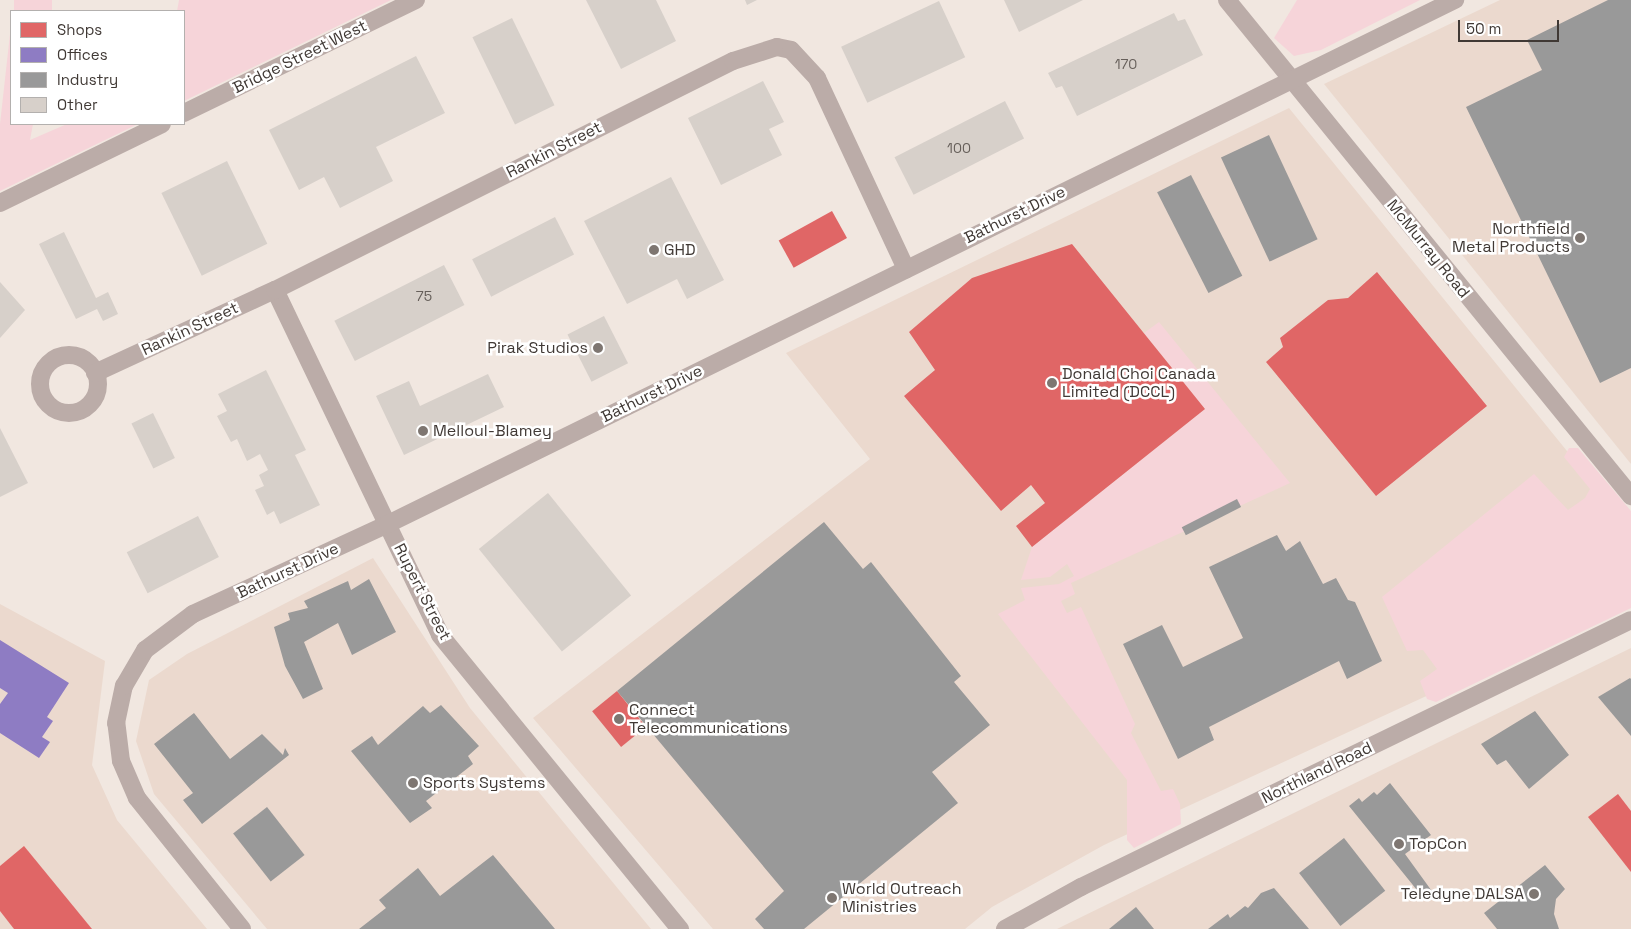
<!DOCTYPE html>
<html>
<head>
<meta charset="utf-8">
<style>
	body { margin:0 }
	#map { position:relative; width:1631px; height:929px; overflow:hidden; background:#f1e7e0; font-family:"Space Grotesk",sans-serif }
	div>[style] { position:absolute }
	.built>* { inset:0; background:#ebd9ce }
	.green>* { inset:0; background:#f6d4d9; transform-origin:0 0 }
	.shops>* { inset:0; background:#e06666; transform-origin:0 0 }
	.offices>* { inset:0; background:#8e7cc3 }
	.industry>* { inset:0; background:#999; transform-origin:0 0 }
	.building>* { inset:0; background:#d7d0ca; transform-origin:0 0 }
	.minor>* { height:18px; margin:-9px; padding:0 9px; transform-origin:9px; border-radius:9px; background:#bbaca8 }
	.minor>.ring { margin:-9px; padding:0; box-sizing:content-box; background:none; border:18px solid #bbaca8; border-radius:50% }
	.dots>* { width:14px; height:14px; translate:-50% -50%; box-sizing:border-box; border:2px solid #fff; border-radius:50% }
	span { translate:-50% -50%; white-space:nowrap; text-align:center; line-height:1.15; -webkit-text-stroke:5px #fff; paint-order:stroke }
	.number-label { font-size:14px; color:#665f5a }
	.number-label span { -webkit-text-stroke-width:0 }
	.street-label { font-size:16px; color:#403935 }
	.poi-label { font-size:16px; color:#403935 }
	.right { translate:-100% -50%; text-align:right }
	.left { translate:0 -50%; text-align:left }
	.legend { position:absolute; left:10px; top:10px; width:175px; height:115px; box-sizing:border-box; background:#fff; border:1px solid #b3b0ae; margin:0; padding:6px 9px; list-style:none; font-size:15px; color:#403935 }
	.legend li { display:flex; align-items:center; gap:10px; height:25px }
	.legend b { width:25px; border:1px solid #b3b0ae }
	.scale { position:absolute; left:1458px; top:20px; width:101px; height:22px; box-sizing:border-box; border:2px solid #403935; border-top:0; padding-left:6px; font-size:15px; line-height:18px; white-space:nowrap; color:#403935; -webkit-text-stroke:4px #fff; paint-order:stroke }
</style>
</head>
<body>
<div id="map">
	<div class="built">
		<div style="clip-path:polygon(1500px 0,1631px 0,1631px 464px,1324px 84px)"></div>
		<div style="clip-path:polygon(1289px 108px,1631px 530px,1448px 686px,1104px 845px,992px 907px,965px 929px,713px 929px,533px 718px,870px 459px,786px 353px)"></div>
		<div style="clip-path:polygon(373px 558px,470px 708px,651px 929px,267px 929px,154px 794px,136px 741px,149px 680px,187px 654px)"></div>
		<div style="clip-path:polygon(0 604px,105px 661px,92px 765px,117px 820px,207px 929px,0 929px)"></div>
		<div style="clip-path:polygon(1631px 648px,1631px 929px,1057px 929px,1065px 925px)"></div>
	</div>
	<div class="green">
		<div style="left:14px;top:0;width:38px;height:11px"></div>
		<div style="clip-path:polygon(179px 0,391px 0,184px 101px,184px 11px,177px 11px)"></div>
		<div style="clip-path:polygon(1297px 0,1420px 0,1321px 50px,1294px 56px,1274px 38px)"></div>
		<div style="clip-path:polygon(11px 25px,11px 124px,33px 124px,30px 140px,67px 124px,138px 124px,0 191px,0 124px)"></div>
		<div style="clip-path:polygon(1159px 322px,1290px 483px,1071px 583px,1075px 594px,1061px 601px,1067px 613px,1081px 607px,1135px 724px,1131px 733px,1161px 791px,1173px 789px,1180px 804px,1181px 824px,1134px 848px,1127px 840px,1127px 780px,998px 614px,1025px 600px,1021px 588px,1059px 584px,1074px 576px,1067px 564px,1050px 577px,1021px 580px,1032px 547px,1205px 409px,1144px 333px)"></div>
		<div style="clip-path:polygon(1569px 448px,1578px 448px,1631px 511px,1631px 608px,1436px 702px,1427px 699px,1420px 681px,1437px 669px,1423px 650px,1407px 651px,1382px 597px,1534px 474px,1568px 510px,1585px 498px,1590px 489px,1564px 457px)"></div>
	</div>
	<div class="shops">
		<div style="left:832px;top:211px;width:31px;height:61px;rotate:61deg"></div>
		<div style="clip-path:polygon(1072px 244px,1205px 409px,1032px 547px,1016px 526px,1045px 503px,1031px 485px,1001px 511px,904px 396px,935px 370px,909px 332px,972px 278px)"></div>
		<div style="clip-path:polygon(1377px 272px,1487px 406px,1376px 496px,1266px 362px,1283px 347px,1280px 338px,1328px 300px,1348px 298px)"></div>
		<div style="left:617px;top:691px;width:46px;height:32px;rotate:51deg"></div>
		<div style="clip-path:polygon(1618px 794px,1631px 811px,1631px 872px,1588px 817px)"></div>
		<div style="clip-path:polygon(24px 846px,92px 929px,14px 929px,0 911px,0 866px)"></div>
	</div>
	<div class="offices">
		<div style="clip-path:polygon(0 640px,69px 683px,47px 717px,53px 721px,42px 737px,50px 742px,39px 758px,0 733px,0 704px,8px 693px,0 688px)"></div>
	</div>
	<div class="industry">
		<div style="clip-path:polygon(1608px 0,1631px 0,1631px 368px,1600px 383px,1466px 107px,1542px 70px,1527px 40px)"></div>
		<div style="left:1269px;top:135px;width:115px;height:53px;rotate:65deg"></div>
		<div style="left:1191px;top:175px;width:113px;height:38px;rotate:63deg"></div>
		<div style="left:1237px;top:499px;width:9px;height:62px;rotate:63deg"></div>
		<div style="clip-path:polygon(824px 522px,863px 569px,871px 562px,961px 676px,954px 682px,990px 725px,932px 772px,958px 803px,804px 929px,764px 929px,755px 919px,784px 891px,617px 691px)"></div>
		<div style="clip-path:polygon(1277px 535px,1286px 551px,1300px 541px,1323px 584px,1336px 578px,1348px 600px,1355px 602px,1382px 661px,1347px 679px,1339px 661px,1209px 727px,1214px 740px,1178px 759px,1123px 644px,1162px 625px,1183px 667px,1243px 638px,1209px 567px)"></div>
		<div style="clip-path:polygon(369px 579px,396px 632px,352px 655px,338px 623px,304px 642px,323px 689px,303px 699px,285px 666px,274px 627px,290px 620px,288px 613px,308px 608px,304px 601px,348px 581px,351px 590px)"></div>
		<div style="clip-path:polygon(1630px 678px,1631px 679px,1631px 736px,1598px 697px)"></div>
		<div style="clip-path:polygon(441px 705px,479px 746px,468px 756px,473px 764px,426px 801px,432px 808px,410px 823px,351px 751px,372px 736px,378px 745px,423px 706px,430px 713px)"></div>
		<div style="clip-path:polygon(1535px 711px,1569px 755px,1529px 789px,1506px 760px,1497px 765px,1481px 744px)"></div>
		<div style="clip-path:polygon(194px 713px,230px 759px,262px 734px,283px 755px,285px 748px,289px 755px,202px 824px,183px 800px,193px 793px,154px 744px)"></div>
		<div style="clip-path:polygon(1390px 783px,1431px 835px,1405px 854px,1434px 894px,1425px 900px,1349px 806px,1359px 798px,1362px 802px,1374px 792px,1377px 795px)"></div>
		<div style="left:267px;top:807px;width:61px;height:43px;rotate:52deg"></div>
		<div style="left:1344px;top:838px;width:67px;height:57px;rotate:52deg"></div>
		<div style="clip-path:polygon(493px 855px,555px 929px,359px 929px,386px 908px,379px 900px,418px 868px,440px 896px)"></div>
		<div style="clip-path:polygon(1545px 865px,1565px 889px,1556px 899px,1554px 914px,1559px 929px,1497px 929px,1484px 913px)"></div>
		<div style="clip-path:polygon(1274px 888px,1309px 929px,1208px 929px,1228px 914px,1230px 918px,1245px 906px,1248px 908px,1261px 893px)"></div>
		<div style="clip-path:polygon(1136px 907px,1154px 929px,1109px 929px)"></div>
	</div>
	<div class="building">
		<div style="clip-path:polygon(586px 0,656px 0,676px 41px,621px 69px)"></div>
		<div style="clip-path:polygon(745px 0,757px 0,747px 5px)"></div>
		<div style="clip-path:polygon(1004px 0,1083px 0,1019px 32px)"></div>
		<div style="left:939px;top:1px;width:62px;height:108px;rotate:65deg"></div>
		<div style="clip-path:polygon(1174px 13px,1178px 21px,1185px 19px,1203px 55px,1077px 116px,1062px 86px,1056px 88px,1048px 73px)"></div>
		<div style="left:512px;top:18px;width:97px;height:44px;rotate:64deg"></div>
		<div style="clip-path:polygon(416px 56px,445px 113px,376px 147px,393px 181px,340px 208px,324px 177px,299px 190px,269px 130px)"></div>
		<div style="clip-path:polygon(763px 81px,784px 122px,769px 129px,782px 155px,721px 185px,688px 118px)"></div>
		<div style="left:1005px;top:101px;width:42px;height:124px;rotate:63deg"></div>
		<div style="left:227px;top:161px;width:92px;height:73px;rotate:64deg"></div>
		<div style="clip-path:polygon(671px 177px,724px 280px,687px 299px,677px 279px,627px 304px,584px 221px)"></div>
		<div style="left:555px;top:217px;width:42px;height:93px;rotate:63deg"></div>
		<div style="clip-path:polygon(64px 232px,96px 298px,108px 292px,118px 314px,103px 321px,97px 309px,76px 319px,39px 244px)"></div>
		<div style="left:444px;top:265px;width:45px;height:123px;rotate:63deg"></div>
		<div style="clip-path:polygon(0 282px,25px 310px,0 338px)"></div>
		<div style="left:604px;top:316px;width:53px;height:41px;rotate:63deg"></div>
		<div style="clip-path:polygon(266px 370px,306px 450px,295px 455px,320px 505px,280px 524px,274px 511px,267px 515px,255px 490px,264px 486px,259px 475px,268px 470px,260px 454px,247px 461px,237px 439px,231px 442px,217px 416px,227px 411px,218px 394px)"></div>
		<div style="clip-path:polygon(488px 374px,504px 407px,404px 455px,376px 396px,409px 381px,420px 406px)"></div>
		<div style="left:153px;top:413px;width:50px;height:24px;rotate:64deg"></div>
		<div style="clip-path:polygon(0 428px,28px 483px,0 497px)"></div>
		<div style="left:548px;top:493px;width:132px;height:89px;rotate:51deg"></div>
		<div style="left:198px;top:516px;width:46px;height:80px;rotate:63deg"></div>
	</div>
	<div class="minor">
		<div style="left:1227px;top:0;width:640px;rotate:50.84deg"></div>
		<div style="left:184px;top:113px;width:258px;rotate:-26deg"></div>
		<div style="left:0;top:203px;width:180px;rotate:-26deg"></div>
		<div style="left:275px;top:290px;width:382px;rotate:64.4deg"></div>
		<div style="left:440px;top:635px;width:380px;rotate:50.8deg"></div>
		<div class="ring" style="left:40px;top:355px;width:40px;height:40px"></div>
		<div style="left:95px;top:373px;width:198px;rotate:-24.8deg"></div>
		<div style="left:275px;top:290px;width:512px;rotate:-26.57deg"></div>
		<div style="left:733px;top:61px;width:46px;rotate:-17.7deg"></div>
		<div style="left:777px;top:47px;width:14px;rotate:12deg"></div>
		<div style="left:791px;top:50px;width:38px;rotate:47deg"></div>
		<div style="left:817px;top:78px;width:211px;rotate:65deg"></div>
		<div style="left:242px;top:929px;width:168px;rotate:-128.7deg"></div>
		<div style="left:137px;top:798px;width:40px;rotate:-113.4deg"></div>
		<div style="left:121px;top:761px;width:38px;rotate:-97deg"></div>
		<div style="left:116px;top:723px;width:38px;rotate:-78deg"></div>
		<div style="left:124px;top:686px;width:42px;rotate:-59.7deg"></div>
		<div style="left:145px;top:650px;width:60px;rotate:-36.9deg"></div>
		<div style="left:193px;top:614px;width:215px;rotate:-24.8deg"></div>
		<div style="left:388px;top:524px;width:1189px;rotate:-26.16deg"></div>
		<div style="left:1005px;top:929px;width:87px;rotate:-28.9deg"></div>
		<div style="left:1081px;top:887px;width:611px;rotate:-25.89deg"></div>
	</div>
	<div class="dots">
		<div style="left:1580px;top:238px;background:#7e7671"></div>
		<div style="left:654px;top:250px;background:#7e7671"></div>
		<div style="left:598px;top:348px;background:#7e7671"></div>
		<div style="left:1052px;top:383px;background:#7e7671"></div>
		<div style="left:423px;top:431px;background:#7e7671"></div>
		<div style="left:619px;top:719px;background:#7e7671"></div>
		<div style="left:413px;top:783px;background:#7e7671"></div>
		<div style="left:1399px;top:844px;background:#7e7671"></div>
		<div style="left:1534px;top:894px;background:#7e7671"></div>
		<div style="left:832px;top:898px;background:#7e7671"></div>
	</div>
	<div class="number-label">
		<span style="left:1126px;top:64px">170</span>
		<span style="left:959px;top:148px">100</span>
		<span style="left:424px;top:296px">75</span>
	</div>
	<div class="street-label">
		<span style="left:300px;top:57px;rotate:-26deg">Bridge Street West</span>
		<span style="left:554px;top:150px;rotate:-27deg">Rankin Street</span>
		<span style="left:1015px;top:215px;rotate:-26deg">Bathurst Drive</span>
		<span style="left:1428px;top:249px;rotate:51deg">McMurray Road</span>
		<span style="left:190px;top:329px;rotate:-25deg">Rankin Street</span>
		<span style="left:652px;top:394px;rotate:-26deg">Bathurst Drive</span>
		<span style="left:288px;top:571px;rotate:-25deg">Bathurst Drive</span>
		<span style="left:422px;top:592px;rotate:63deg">Rupert Street</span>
		<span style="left:1317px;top:773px;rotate:-26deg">Northland Road</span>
	</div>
	<div class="poi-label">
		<span class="right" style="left:1570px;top:238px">Northfield<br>Metal Products</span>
		<span class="left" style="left:664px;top:250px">GHD</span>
		<span class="right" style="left:588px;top:348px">Pirak Studios</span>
		<span class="left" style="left:1062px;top:383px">Donald Choi Canada<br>Limited (DCCL)</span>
		<span class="left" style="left:433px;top:431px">Melloul-Blamey</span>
		<span class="left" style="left:629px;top:719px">Connect<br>Telecommunications</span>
		<span class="left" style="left:423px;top:783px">Sports Systems</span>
		<span class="left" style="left:1409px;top:844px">TopCon</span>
		<span class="left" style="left:842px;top:898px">World Outreach<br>Ministries</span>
		<span class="right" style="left:1524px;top:894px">Teledyne DALSA</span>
	</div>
	<ul class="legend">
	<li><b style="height:14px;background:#e06666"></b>Shops</li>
	<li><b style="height:14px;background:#8e7cc3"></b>Offices</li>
	<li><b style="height:14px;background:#999"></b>Industry</li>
	<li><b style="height:14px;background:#d7d0ca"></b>Other</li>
	</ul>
	<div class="scale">50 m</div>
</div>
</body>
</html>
